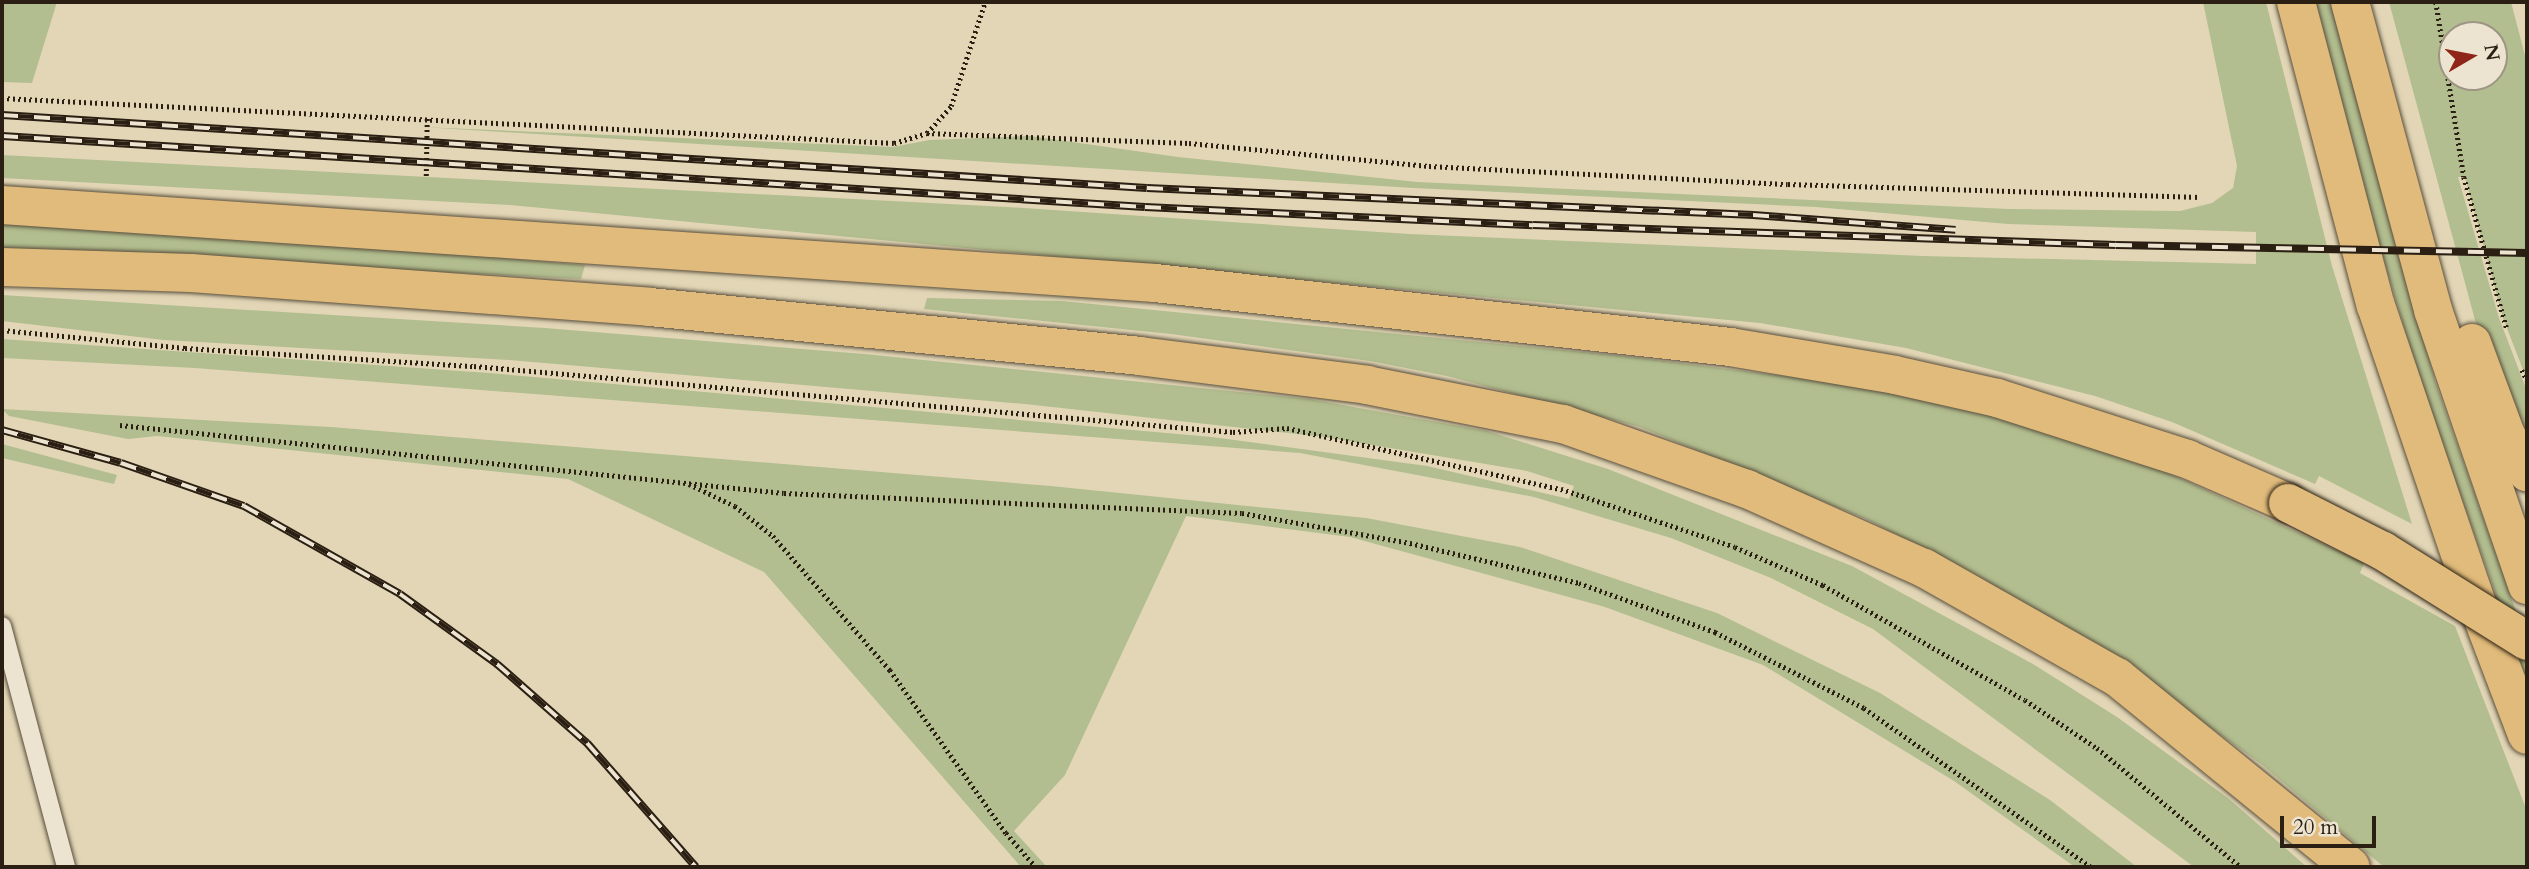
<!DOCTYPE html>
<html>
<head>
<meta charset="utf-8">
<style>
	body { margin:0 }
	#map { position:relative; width:2529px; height:869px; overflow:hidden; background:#e2d6b6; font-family:Cardo,serif }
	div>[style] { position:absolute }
	.green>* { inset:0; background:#b2be8f }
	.path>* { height:4.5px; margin-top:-2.25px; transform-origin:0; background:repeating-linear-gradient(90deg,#2a1f12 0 2px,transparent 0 5.5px) }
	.roads { filter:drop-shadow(0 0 2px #584d3b) drop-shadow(0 0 2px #584d3b) }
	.service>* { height:18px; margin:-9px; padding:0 9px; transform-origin:9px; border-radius:9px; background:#ece4d0 }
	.trunk>* { height:38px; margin:-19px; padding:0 19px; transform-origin:19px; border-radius:19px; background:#e1bb7b }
	.rail>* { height:8px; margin-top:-4px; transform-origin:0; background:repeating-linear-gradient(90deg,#ece4d0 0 16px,#2a1f12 0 32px); box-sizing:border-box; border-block:2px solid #2a1f12 }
	.bridges { filter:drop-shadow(0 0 2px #2a1f12) drop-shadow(0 0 2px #2a1f12) }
	.trunk-bridge>* { height:38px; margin:-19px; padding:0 19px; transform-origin:19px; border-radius:19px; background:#e1bb7b }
	span { translate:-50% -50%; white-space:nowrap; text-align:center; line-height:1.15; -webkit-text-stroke:5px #ece4d0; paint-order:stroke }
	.frame { position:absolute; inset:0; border:4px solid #2a1f12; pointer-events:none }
	.north { position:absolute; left:2438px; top:21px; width:70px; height:70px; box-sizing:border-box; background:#ece4d0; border:2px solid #9e9584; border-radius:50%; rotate:80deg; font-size:19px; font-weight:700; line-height:28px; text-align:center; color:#2a1f12 }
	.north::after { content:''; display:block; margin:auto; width:24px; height:32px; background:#8f2418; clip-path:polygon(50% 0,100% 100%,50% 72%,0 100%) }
	.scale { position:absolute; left:2280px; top:816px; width:96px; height:32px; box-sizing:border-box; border:4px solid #2a1f12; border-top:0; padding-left:9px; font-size:21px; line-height:24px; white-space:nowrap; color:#2a1f12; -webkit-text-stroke:5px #ece4d0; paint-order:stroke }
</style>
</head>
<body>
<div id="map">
	<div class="green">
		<div style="clip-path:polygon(2px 2px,57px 2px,32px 83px,2px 82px)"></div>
		<div style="clip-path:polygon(2203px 2px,2266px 2px,2332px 266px,2412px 524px,2319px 476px,2315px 484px,2172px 422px,2095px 396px,1906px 348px,1760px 323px,510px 205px,2px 178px,2px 155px,1007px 207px,1409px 234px,1923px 256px,2256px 264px,2256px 232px,2008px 224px,1816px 207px,1414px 188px,421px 127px,893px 147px,929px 140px,1030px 136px,1178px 157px,1417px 182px,2009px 209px,2180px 211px,2212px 203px,2233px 188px,2237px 166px)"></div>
		<div style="clip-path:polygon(2315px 2px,2332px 2px,2435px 381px,2527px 643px,2527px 681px,2423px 390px,2371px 217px)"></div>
		<div style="clip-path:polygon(evenodd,2389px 2px,2511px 2px,2527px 63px,2527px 380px,2503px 318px,2465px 177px,2458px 177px,2499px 318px,2527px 391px,2527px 446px,2505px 406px,2475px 320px,2389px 2px,2452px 35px,2494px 35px,2494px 77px,2452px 77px,2452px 35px)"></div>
		<div style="clip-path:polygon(2px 224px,445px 253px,585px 265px,581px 279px,2px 251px)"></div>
		<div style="clip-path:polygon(2px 295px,545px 328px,864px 354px,1309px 399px,1487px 431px,1608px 469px,1852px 566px,2033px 664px,2117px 717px,2228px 798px,2307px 867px,2194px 867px,1873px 629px,1771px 578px,1671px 538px,1534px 497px,1300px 453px,195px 368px,2px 358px,2px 339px,489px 373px,1212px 437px,1427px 466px,1569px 499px,1574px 486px,1527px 471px,1324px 437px,1025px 404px,509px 360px,164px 340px,2px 321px)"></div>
		<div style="clip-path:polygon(927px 298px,1061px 301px,1624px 356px,1849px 384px,2003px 419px,2171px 474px,2364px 563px,2360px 573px,2455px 626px,2527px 811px,2527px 867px,2384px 867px,2261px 764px,2119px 662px,1936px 555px,1866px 519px,1640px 427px,1447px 376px,1370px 361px,1171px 334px,924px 309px)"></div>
		<div style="clip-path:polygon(2px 409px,331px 427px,1051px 486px,1366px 518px,1520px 547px,1717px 613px,1880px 693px,2050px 800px,2137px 867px,2075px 867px,1954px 781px,1763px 665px,1605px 607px,1350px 537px,1186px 516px,1065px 775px,1014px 831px,1047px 867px,1021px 867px,764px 572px,568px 479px,157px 436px,128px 439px,9px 416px)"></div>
		<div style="clip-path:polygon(2px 444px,117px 475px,114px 484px,2px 458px)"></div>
	</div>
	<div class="path">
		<div style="left:2436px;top:2px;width:177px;rotate:80.9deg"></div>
		<div style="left:2464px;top:177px;width:158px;rotate:74.2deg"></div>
		<div style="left:2px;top:98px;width:893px;rotate:2.89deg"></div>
		<div style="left:894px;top:143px;width:34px;rotate:-17deg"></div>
		<div style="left:927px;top:133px;width:36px;rotate:-48deg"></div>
		<div style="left:951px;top:106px;width:109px;rotate:-71.9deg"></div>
		<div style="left:927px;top:133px;width:262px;rotate:2.2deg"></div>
		<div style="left:1189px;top:143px;width:241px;rotate:5.5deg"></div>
		<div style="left:1429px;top:166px;width:359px;rotate:2.9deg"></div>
		<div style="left:1788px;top:184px;width:412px;rotate:1.8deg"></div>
		<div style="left:426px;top:176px;width:58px;rotate:-89deg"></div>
		<div style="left:2px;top:330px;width:184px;rotate:5.6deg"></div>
		<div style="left:185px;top:348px;width:290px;rotate:3.6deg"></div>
		<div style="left:474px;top:366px;width:762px;rotate:4.97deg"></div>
		<div style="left:1233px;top:432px;width:54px;rotate:-4.2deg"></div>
		<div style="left:1287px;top:428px;width:281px;rotate:12.6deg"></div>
		<div style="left:1561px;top:489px;width:183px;rotate:18.4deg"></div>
		<div style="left:1735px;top:547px;width:96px;rotate:23.4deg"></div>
		<div style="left:1823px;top:585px;width:232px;rotate:29.7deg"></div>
		<div style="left:2025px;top:700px;width:87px;rotate:33.7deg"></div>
		<div style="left:2097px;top:748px;width:187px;rotate:39.6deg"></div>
		<div style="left:2522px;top:370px;width:11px;rotate:63deg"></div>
		<div style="left:120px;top:425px;width:667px;rotate:5.85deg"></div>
		<div style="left:784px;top:493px;width:458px;rotate:2.5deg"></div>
		<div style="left:1242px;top:513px;width:171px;rotate:10.1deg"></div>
		<div style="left:1410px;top:543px;width:174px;rotate:13.3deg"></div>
		<div style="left:1579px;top:583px;width:145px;rotate:19.8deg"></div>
		<div style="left:1715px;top:632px;width:167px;rotate:27deg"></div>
		<div style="left:1864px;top:708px;width:277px;rotate:35deg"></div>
		<div style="left:689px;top:484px;width:51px;rotate:25.6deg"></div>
		<div style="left:735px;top:506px;width:48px;rotate:38.3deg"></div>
		<div style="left:773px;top:536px;width:178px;rotate:48.9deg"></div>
		<div style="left:890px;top:670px;width:200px;rotate:54.6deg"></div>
		<div style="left:1006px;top:833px;width:45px;rotate:48.6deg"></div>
	</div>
	<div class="roads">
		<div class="service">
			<div style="left:2px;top:626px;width:249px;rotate:75.1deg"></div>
		</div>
		<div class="trunk">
			<div style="left:2296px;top:2px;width:314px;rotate:75.3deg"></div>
			<div style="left:2376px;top:306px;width:300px;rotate:71.3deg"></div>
			<div style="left:2472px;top:590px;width:155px;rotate:69.2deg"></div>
			<div style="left:2350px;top:2px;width:319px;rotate:74.9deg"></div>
			<div style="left:2433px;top:310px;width:291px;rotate:71.1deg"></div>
			<div style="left:2px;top:205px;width:1156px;rotate:3.87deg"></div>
			<div style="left:1155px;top:283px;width:579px;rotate:6.35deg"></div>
			<div style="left:1730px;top:347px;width:167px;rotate:9.6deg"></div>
			<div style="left:1895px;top:375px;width:105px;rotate:12.7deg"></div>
			<div style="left:1997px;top:398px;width:200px;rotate:17.8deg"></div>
			<div style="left:2187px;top:459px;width:110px;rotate:23.5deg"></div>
			<div style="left:2px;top:267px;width:189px;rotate:1.8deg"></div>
			<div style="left:191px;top:273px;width:460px;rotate:4.2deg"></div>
			<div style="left:650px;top:307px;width:491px;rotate:5.7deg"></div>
			<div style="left:1139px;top:356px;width:230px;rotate:7.2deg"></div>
			<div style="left:1367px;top:385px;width:200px;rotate:11.3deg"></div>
			<div style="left:1563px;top:424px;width:195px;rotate:19.5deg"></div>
			<div style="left:1747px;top:489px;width:194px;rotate:24.1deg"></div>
			<div style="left:1924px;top:568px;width:222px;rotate:29.5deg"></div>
			<div style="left:2117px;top:677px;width:301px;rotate:39.1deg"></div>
			<div style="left:2472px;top:343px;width:98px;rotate:69.7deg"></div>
			<div style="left:2506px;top:435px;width:43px;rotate:60.4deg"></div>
		</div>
	</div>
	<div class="rail">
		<div style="left:2px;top:115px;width:1147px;rotate:3.65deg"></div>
		<div style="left:1147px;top:188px;width:607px;rotate:2.55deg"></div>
		<div style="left:1753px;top:215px;width:203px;rotate:4.2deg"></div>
		<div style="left:2px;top:136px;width:1145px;rotate:3.55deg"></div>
		<div style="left:1145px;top:207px;width:388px;rotate:2.7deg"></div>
		<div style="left:1533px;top:225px;width:583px;rotate:1.96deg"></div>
		<div style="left:2116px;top:245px;width:411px;rotate:1.1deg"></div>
		<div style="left:2px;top:430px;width:123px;rotate:15.5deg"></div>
		<div style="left:121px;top:463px;width:130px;rotate:19.3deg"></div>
		<div style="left:244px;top:506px;width:179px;rotate:29.4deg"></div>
		<div style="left:400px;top:594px;width:120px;rotate:35.8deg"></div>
		<div style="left:497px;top:664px;width:120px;rotate:41.3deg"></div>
		<div style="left:587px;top:743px;width:165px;rotate:48.7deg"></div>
	</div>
	<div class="bridges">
		<div class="trunk-bridge">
			<div style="left:2288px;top:503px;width:106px;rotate:26.8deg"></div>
			<div style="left:2383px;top:551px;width:170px;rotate:32deg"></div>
		</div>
	</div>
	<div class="frame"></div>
	<div class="north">N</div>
	<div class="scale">20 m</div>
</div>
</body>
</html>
